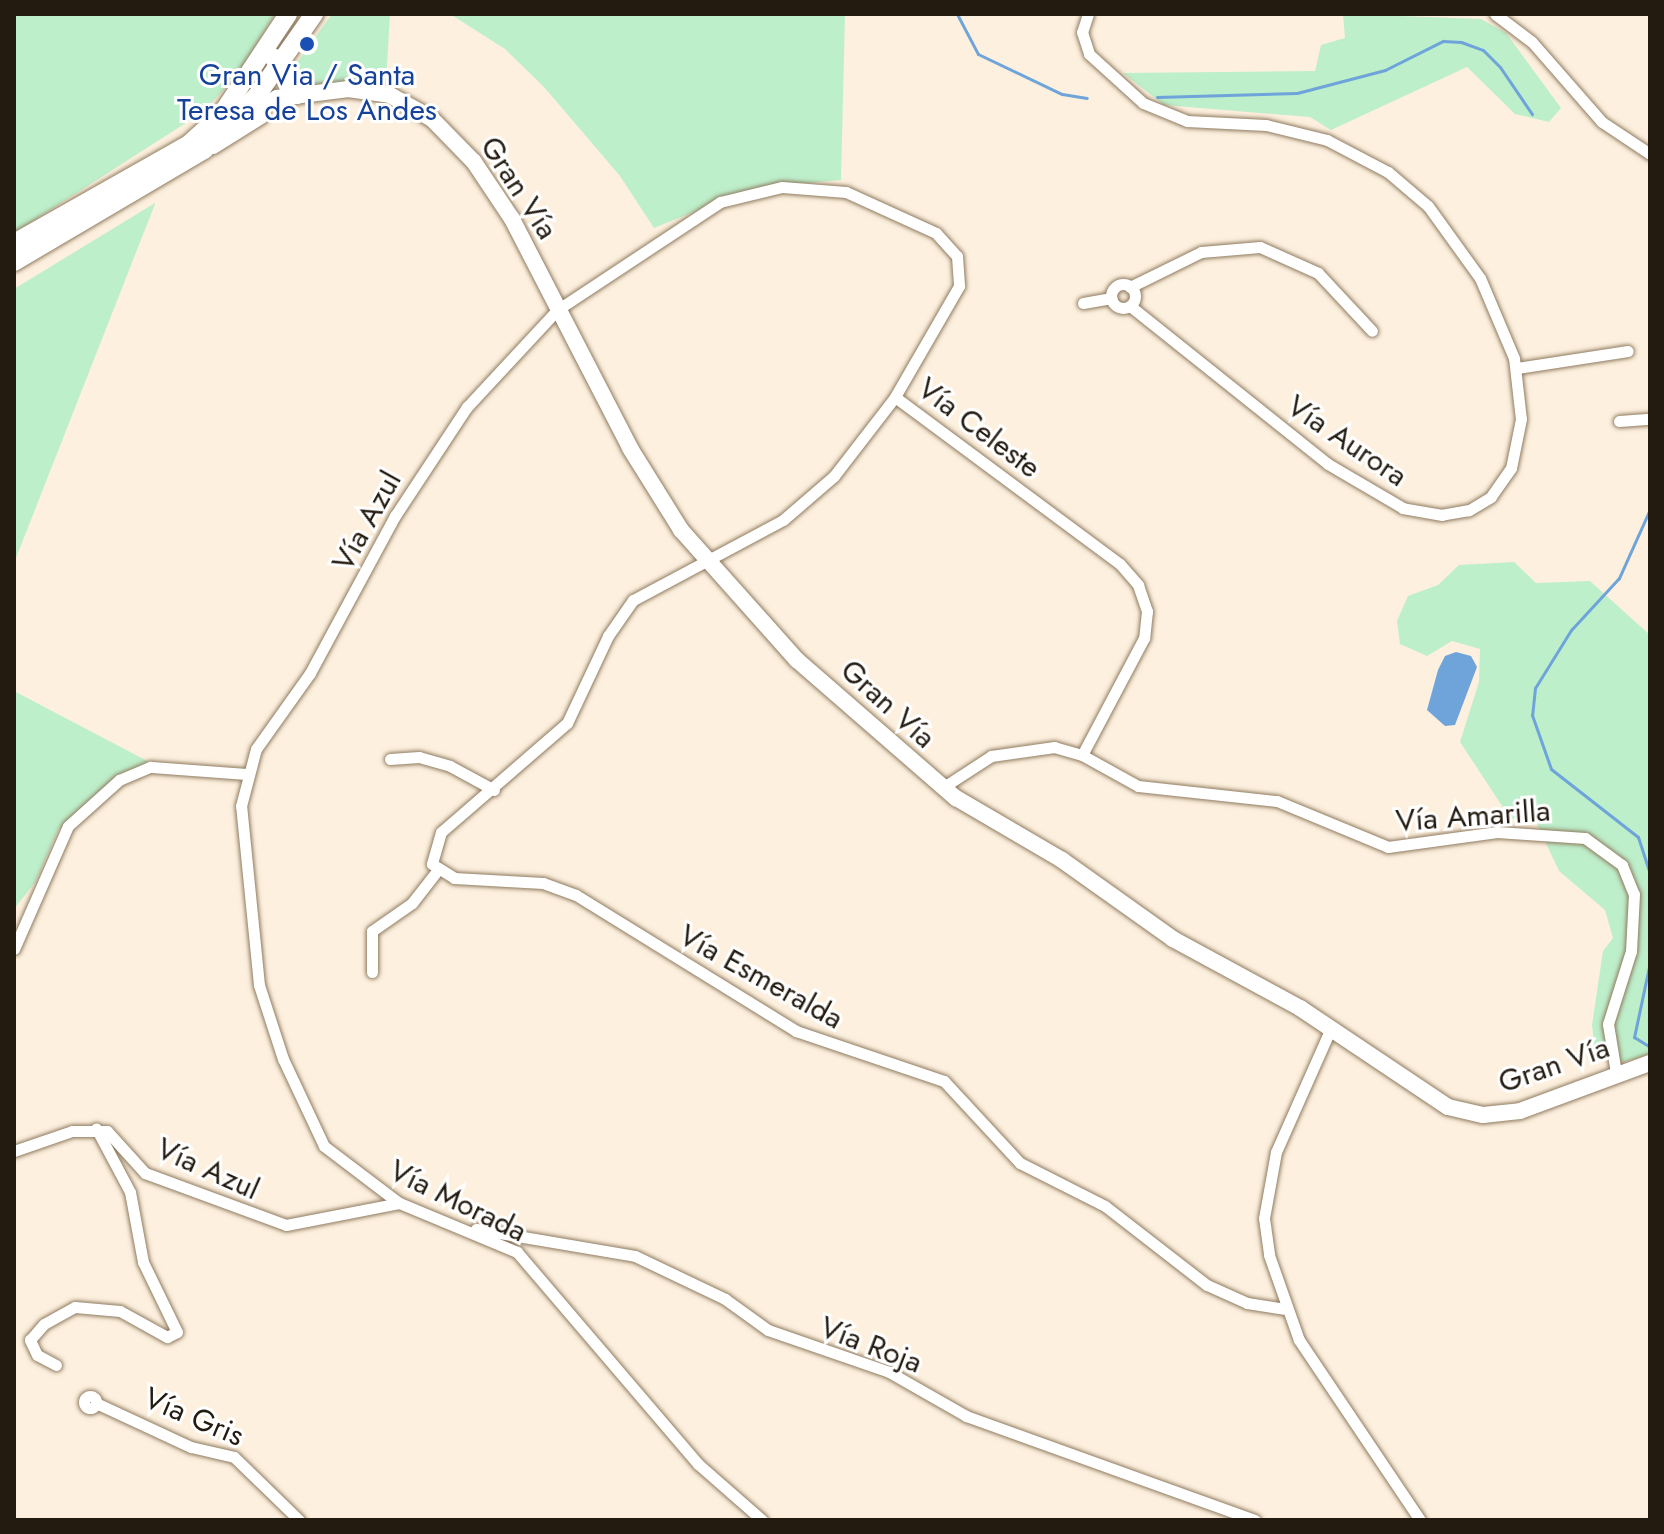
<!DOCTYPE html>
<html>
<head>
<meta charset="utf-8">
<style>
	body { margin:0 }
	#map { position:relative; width:1664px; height:1534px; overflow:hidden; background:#fdf0de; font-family:Jost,sans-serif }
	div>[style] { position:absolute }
	.green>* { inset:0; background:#bdefca }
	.water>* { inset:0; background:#6ea4da }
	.stream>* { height:3px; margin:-1.5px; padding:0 1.5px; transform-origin:1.5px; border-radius:1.5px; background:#6ea4da }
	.roads { filter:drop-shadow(0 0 2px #8f7b60) drop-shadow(0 0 2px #8f7b60) }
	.minor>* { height:11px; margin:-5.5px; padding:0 5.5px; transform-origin:5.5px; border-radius:5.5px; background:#fff }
	.minor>.ring { margin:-5.5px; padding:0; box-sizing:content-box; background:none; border:11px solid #fff; border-radius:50% }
	.secondary>* { height:16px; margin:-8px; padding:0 8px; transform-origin:8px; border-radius:8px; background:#fff }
	.primary>* { height:18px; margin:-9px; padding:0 9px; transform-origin:9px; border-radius:9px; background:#fff }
	.dots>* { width:22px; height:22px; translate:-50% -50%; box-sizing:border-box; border:4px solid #fff; border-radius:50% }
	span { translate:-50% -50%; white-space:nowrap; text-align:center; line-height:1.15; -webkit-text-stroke:6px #fff; paint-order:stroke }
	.transit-label { font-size:30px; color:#164399 }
	.street-label { font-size:30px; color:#231b10 }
	.frame { position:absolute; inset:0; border:16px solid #231b10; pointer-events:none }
</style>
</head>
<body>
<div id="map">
	<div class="green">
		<div style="clip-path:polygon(14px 14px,275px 14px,239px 73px,203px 112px,14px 233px)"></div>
		<div style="clip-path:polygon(332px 14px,390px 14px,386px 82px,300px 94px,288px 75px)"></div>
		<div style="clip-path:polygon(450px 14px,845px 14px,841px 180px,753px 188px,654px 228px,620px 176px,544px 87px,505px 49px)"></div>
		<div style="clip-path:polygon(1343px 14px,1481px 19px,1506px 33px,1561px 108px,1549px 122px,1515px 114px,1467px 67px,1331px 130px,1310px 117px,1164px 105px,1123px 73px,1315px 71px,1321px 45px,1345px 38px)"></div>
		<div style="clip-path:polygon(155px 203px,155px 204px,14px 563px,14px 289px)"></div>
		<div style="clip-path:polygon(1514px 562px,1536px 583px,1590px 581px,1650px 635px,1650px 1054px,1624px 1062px,1595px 1051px,1592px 1025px,1603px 951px,1613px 938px,1605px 910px,1559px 871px,1537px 824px,1510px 818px,1460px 742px,1479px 682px,1480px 649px,1452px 641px,1427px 656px,1400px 644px,1397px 621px,1408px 596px,1438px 585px,1459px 565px)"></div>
		<div style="clip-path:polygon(14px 691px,151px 763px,129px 772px,58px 830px,36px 881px,14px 909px)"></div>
	</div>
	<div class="water">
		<div style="clip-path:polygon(1456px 652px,1471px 656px,1477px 667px,1455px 725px,1445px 726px,1427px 710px,1438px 670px,1445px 656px)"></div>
	</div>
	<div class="stream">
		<div style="left:957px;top:14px;width:45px;rotate:62.3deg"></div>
		<div style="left:978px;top:54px;width:93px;rotate:25.5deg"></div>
		<div style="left:1062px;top:94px;width:25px;rotate:9deg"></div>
		<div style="left:1157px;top:97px;width:140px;rotate:-1.6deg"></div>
		<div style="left:1297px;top:93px;width:91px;rotate:-14.6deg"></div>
		<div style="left:1385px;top:70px;width:65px;rotate:-26.6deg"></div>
		<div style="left:1443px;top:41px;width:18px;rotate:3deg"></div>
		<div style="left:1461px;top:42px;width:23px;rotate:20deg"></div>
		<div style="left:1483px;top:50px;width:24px;rotate:45deg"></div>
		<div style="left:1500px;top:67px;width:57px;rotate:55.8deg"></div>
		<div style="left:1650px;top:509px;width:76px;rotate:114.2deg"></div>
		<div style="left:1619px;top:578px;width:71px;rotate:132.7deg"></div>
		<div style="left:1571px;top:630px;width:68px;rotate:121.8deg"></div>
		<div style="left:1535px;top:688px;width:27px;rotate:96deg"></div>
		<div style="left:1532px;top:715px;width:57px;rotate:70.6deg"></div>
		<div style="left:1551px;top:769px;width:110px;rotate:38deg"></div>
		<div style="left:1638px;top:837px;width:38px;rotate:72deg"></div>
		<div style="left:1650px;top:962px;width:77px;rotate:102deg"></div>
		<div style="left:1634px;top:1037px;width:19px;rotate:32deg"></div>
	</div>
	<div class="roads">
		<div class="minor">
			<div style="left:1088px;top:14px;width:19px;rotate:108deg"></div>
			<div style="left:1082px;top:32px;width:23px;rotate:72deg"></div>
			<div style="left:1089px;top:54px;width:73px;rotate:42.2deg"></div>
			<div style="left:1143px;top:103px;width:48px;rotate:22.2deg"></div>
			<div style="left:1187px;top:121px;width:79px;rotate:2.9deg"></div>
			<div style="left:1266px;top:125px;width:63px;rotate:13.8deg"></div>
			<div style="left:1327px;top:140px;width:69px;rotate:27.7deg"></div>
			<div style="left:1388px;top:172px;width:52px;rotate:40.4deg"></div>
			<div style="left:1428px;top:206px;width:89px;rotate:54.2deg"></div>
			<div style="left:1480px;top:278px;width:87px;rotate:67deg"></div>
			<div style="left:1514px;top:358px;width:61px;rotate:83.5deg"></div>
			<div style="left:1521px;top:419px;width:50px;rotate:101.5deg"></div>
			<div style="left:1511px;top:468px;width:35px;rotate:125deg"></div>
			<div style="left:1491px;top:497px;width:26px;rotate:149deg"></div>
			<div style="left:1469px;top:510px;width:27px;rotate:170deg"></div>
			<div style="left:1442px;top:515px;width:40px;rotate:-170deg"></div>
			<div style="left:1403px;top:508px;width:87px;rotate:-149.6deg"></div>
			<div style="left:1328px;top:464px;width:253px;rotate:-141.4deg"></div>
			<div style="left:1495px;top:14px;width:46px;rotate:37.1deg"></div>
			<div style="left:1532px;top:42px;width:106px;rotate:48.8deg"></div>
			<div style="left:1602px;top:122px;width:58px;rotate:33.7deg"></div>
			<div class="ring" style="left:1111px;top:284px;width:13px;height:13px"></div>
			<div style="left:1130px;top:287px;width:79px;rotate:-26.2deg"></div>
			<div style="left:1201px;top:252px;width:59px;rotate:-4.8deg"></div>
			<div style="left:1260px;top:247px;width:64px;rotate:24.1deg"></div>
			<div style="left:1318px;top:273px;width:79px;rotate:47deg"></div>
			<div style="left:1083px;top:303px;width:29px;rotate:-10deg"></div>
			<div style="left:1517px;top:368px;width:112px;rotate:-8.7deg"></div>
			<div style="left:895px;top:397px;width:280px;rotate:36.6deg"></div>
			<div style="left:1120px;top:564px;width:28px;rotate:49deg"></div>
			<div style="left:1138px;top:585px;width:28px;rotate:71deg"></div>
			<div style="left:1147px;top:611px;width:27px;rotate:96deg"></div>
			<div style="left:1144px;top:638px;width:132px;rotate:117.9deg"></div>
			<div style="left:1619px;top:421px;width:31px;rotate:-4deg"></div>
			<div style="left:390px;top:759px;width:29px;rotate:-4deg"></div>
			<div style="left:419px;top:757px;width:32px;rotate:16deg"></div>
			<div style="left:450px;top:766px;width:50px;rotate:28.6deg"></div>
			<div style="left:942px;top:788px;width:59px;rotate:-33.1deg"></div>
			<div style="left:991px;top:756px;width:64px;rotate:-8.1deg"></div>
			<div style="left:1054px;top:747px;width:29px;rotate:16deg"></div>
			<div style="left:1082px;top:755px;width:64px;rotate:29deg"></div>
			<div style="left:1138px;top:786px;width:140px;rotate:6.2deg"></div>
			<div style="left:1277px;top:801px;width:120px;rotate:22.5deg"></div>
			<div style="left:1388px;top:847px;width:110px;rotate:-7.8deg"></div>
			<div style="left:1497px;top:832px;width:88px;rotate:3.9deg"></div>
			<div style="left:1585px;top:838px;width:46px;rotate:36.1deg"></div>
			<div style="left:1622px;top:865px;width:31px;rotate:68deg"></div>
			<div style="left:1634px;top:894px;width:57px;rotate:93deg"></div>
			<div style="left:1631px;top:951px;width:77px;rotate:107.5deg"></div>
			<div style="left:1608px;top:1024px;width:50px;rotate:80.7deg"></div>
			<div style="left:14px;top:949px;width:134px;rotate:-66.3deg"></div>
			<div style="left:68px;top:826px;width:69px;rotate:-42deg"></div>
			<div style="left:119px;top:780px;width:34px;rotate:-23deg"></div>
			<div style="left:150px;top:767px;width:98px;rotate:4.1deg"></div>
			<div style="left:372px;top:972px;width:41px;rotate:-90deg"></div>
			<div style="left:372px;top:931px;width:49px;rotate:-35deg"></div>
			<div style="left:412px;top:903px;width:41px;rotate:-52deg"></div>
			<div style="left:1331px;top:1028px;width:136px;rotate:113.9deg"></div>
			<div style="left:1276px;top:1152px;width:67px;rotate:100.3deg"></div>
			<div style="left:1264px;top:1218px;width:37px;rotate:82deg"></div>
			<div style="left:1269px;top:1255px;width:90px;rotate:70.6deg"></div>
			<div style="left:1299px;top:1340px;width:217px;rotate:56.1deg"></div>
			<div style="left:14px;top:1151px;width:61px;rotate:-19deg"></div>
			<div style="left:72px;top:1131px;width:35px"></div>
			<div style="left:107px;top:1131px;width:57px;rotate:47.9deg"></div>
			<div style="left:145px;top:1173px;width:150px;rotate:20.2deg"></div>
			<div style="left:286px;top:1225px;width:115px;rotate:-11deg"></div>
			<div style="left:476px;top:1229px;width:161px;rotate:9.6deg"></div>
			<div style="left:635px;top:1256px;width:100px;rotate:25.5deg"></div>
			<div style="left:725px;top:1299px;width:53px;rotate:35.8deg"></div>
			<div style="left:768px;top:1330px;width:128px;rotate:19.1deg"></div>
			<div style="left:889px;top:1372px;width:89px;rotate:29.7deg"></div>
			<div style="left:966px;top:1416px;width:307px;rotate:19.8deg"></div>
			<div style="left:56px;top:1365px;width:21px;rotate:-152deg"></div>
			<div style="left:37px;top:1355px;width:17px;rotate:-115deg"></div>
			<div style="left:30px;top:1340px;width:21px;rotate:-49deg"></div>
			<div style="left:44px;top:1324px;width:35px;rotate:-29deg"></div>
			<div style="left:75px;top:1307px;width:45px;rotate:5.1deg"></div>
			<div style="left:120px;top:1311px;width:54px;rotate:29deg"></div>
			<div style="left:167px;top:1337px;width:11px;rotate:-27deg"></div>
			<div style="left:177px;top:1332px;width:78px;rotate:-115.9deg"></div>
			<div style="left:143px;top:1262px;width:71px;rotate:-100.5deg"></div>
			<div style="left:130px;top:1192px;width:72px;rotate:-118deg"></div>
			<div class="ring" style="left:84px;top:1396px;width:1px;height:1px"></div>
			<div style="left:96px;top:1403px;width:105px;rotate:24.9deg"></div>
			<div style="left:191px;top:1447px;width:44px;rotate:13.1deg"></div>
			<div style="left:234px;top:1457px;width:91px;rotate:44.1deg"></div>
			<div style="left:762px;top:1520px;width:85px;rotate:-138.8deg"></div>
			<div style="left:698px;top:1464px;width:279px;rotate:-130.5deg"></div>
			<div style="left:517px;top:1252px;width:128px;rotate:-157.4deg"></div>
			<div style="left:399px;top:1203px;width:94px;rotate:-142.8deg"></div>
			<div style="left:324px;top:1146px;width:96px;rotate:-115.2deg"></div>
			<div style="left:283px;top:1059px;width:78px;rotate:-108deg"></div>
			<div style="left:259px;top:985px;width:180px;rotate:-95.7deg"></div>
			<div style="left:241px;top:806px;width:59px;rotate:-75.3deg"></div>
			<div style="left:256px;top:749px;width:93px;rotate:-54.6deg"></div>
			<div style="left:310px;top:673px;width:179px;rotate:-61.6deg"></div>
			<div style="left:395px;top:516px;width:131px;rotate:-56.6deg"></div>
			<div style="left:467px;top:407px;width:132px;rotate:-47.1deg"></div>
			<div style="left:557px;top:310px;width:196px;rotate:-33.5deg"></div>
			<div style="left:720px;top:202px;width:64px;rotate:-13.6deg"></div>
			<div style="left:782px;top:187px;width:64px;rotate:4.5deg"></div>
			<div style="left:846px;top:192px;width:99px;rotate:24.5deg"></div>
			<div style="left:936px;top:233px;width:31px;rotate:48deg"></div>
			<div style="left:957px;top:256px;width:30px;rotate:86deg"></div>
			<div style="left:959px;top:286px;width:128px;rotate:120deg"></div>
			<div style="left:895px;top:397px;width:100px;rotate:127.7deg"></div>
			<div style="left:834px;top:476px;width:67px;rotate:139.2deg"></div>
			<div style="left:783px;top:520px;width:170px;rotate:151.9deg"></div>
			<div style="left:633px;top:600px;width:44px;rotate:124.8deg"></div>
			<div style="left:608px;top:636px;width:96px;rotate:115.2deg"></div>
			<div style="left:567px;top:723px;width:167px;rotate:139.1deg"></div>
			<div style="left:441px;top:832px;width:33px;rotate:106deg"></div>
			<div style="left:432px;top:864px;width:26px;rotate:32deg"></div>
			<div style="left:454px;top:878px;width:89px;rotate:3.2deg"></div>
			<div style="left:543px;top:883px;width:35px;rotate:20deg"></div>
			<div style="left:576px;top:895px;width:259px;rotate:31.7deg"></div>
			<div style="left:796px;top:1031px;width:156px;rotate:18.7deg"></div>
			<div style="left:944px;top:1081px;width:112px;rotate:47.2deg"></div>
			<div style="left:1020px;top:1163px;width:95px;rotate:26.8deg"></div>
			<div style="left:1105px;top:1206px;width:129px;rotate:37.8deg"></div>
			<div style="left:1207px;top:1285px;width:44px;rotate:24.2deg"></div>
			<div style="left:1247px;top:1303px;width:37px;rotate:9deg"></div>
		</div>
		<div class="secondary">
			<div style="left:240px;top:117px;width:42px;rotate:-27.2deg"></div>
			<div style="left:277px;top:98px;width:72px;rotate:-7.2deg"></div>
			<div style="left:348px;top:89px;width:42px;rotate:8.1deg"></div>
			<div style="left:390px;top:95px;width:48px;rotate:29.7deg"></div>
			<div style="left:432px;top:119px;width:60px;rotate:45.7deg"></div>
			<div style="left:474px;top:162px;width:69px;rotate:56.3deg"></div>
			<div style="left:512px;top:219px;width:258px;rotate:62.7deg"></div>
			<div style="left:630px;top:448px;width:97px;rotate:58.1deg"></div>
			<div style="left:681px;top:530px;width:174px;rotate:48.3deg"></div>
			<div style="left:797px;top:660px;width:211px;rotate:41deg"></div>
			<div style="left:956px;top:798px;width:123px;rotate:30.3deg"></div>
			<div style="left:1062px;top:860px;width:136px;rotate:35.4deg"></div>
			<div style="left:1173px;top:939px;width:145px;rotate:28.5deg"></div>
			<div style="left:1300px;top:1008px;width:178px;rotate:33.8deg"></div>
			<div style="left:1448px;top:1107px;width:36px;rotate:13deg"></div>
			<div style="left:1483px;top:1115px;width:37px;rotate:-6deg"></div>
			<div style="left:1520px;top:1111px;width:139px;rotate:-20.3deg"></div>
			<div style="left:213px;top:146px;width:57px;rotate:-32deg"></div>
		</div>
		<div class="primary">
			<div style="left:273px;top:57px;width:45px;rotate:57.7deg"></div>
			<div style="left:14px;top:243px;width:201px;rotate:-29.5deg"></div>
			<div style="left:189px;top:144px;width:43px;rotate:-42.2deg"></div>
			<div style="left:221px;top:115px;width:121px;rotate:-56.4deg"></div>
			<div style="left:14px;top:262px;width:221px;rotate:-30.5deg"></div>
			<div style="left:204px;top:150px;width:78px;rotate:-46deg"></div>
			<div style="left:258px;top:94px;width:98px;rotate:-55deg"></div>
		</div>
	</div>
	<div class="dots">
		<div style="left:307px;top:44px;background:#1a4fb4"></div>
	</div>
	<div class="transit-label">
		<span style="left:307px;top:92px">Gran Via / Santa<br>Teresa de Los Andes</span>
	</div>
	<div class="street-label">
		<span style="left:519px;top:188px;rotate:57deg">Gran Vía</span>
		<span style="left:979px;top:428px;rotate:37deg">Vía Celeste</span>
		<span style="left:1347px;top:441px;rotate:34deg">Vía Aurora</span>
		<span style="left:367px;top:521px;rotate:-61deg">Vía Azul</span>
		<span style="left:888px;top:704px;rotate:42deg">Gran Vía</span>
		<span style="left:1473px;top:816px;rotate:-4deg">Vía Amarilla</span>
		<span style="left:761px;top:977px;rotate:29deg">Vía Esmeralda</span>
		<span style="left:1554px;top:1065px;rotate:-19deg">Gran Vía</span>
		<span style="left:208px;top:1169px;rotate:24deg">Vía Azul</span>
		<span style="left:458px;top:1201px;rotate:26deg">Vía Morada</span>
		<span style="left:871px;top:1345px;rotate:21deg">Vía Roja</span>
		<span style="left:194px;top:1417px;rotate:23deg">Vía Gris</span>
	</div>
	<div class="frame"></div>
</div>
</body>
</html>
